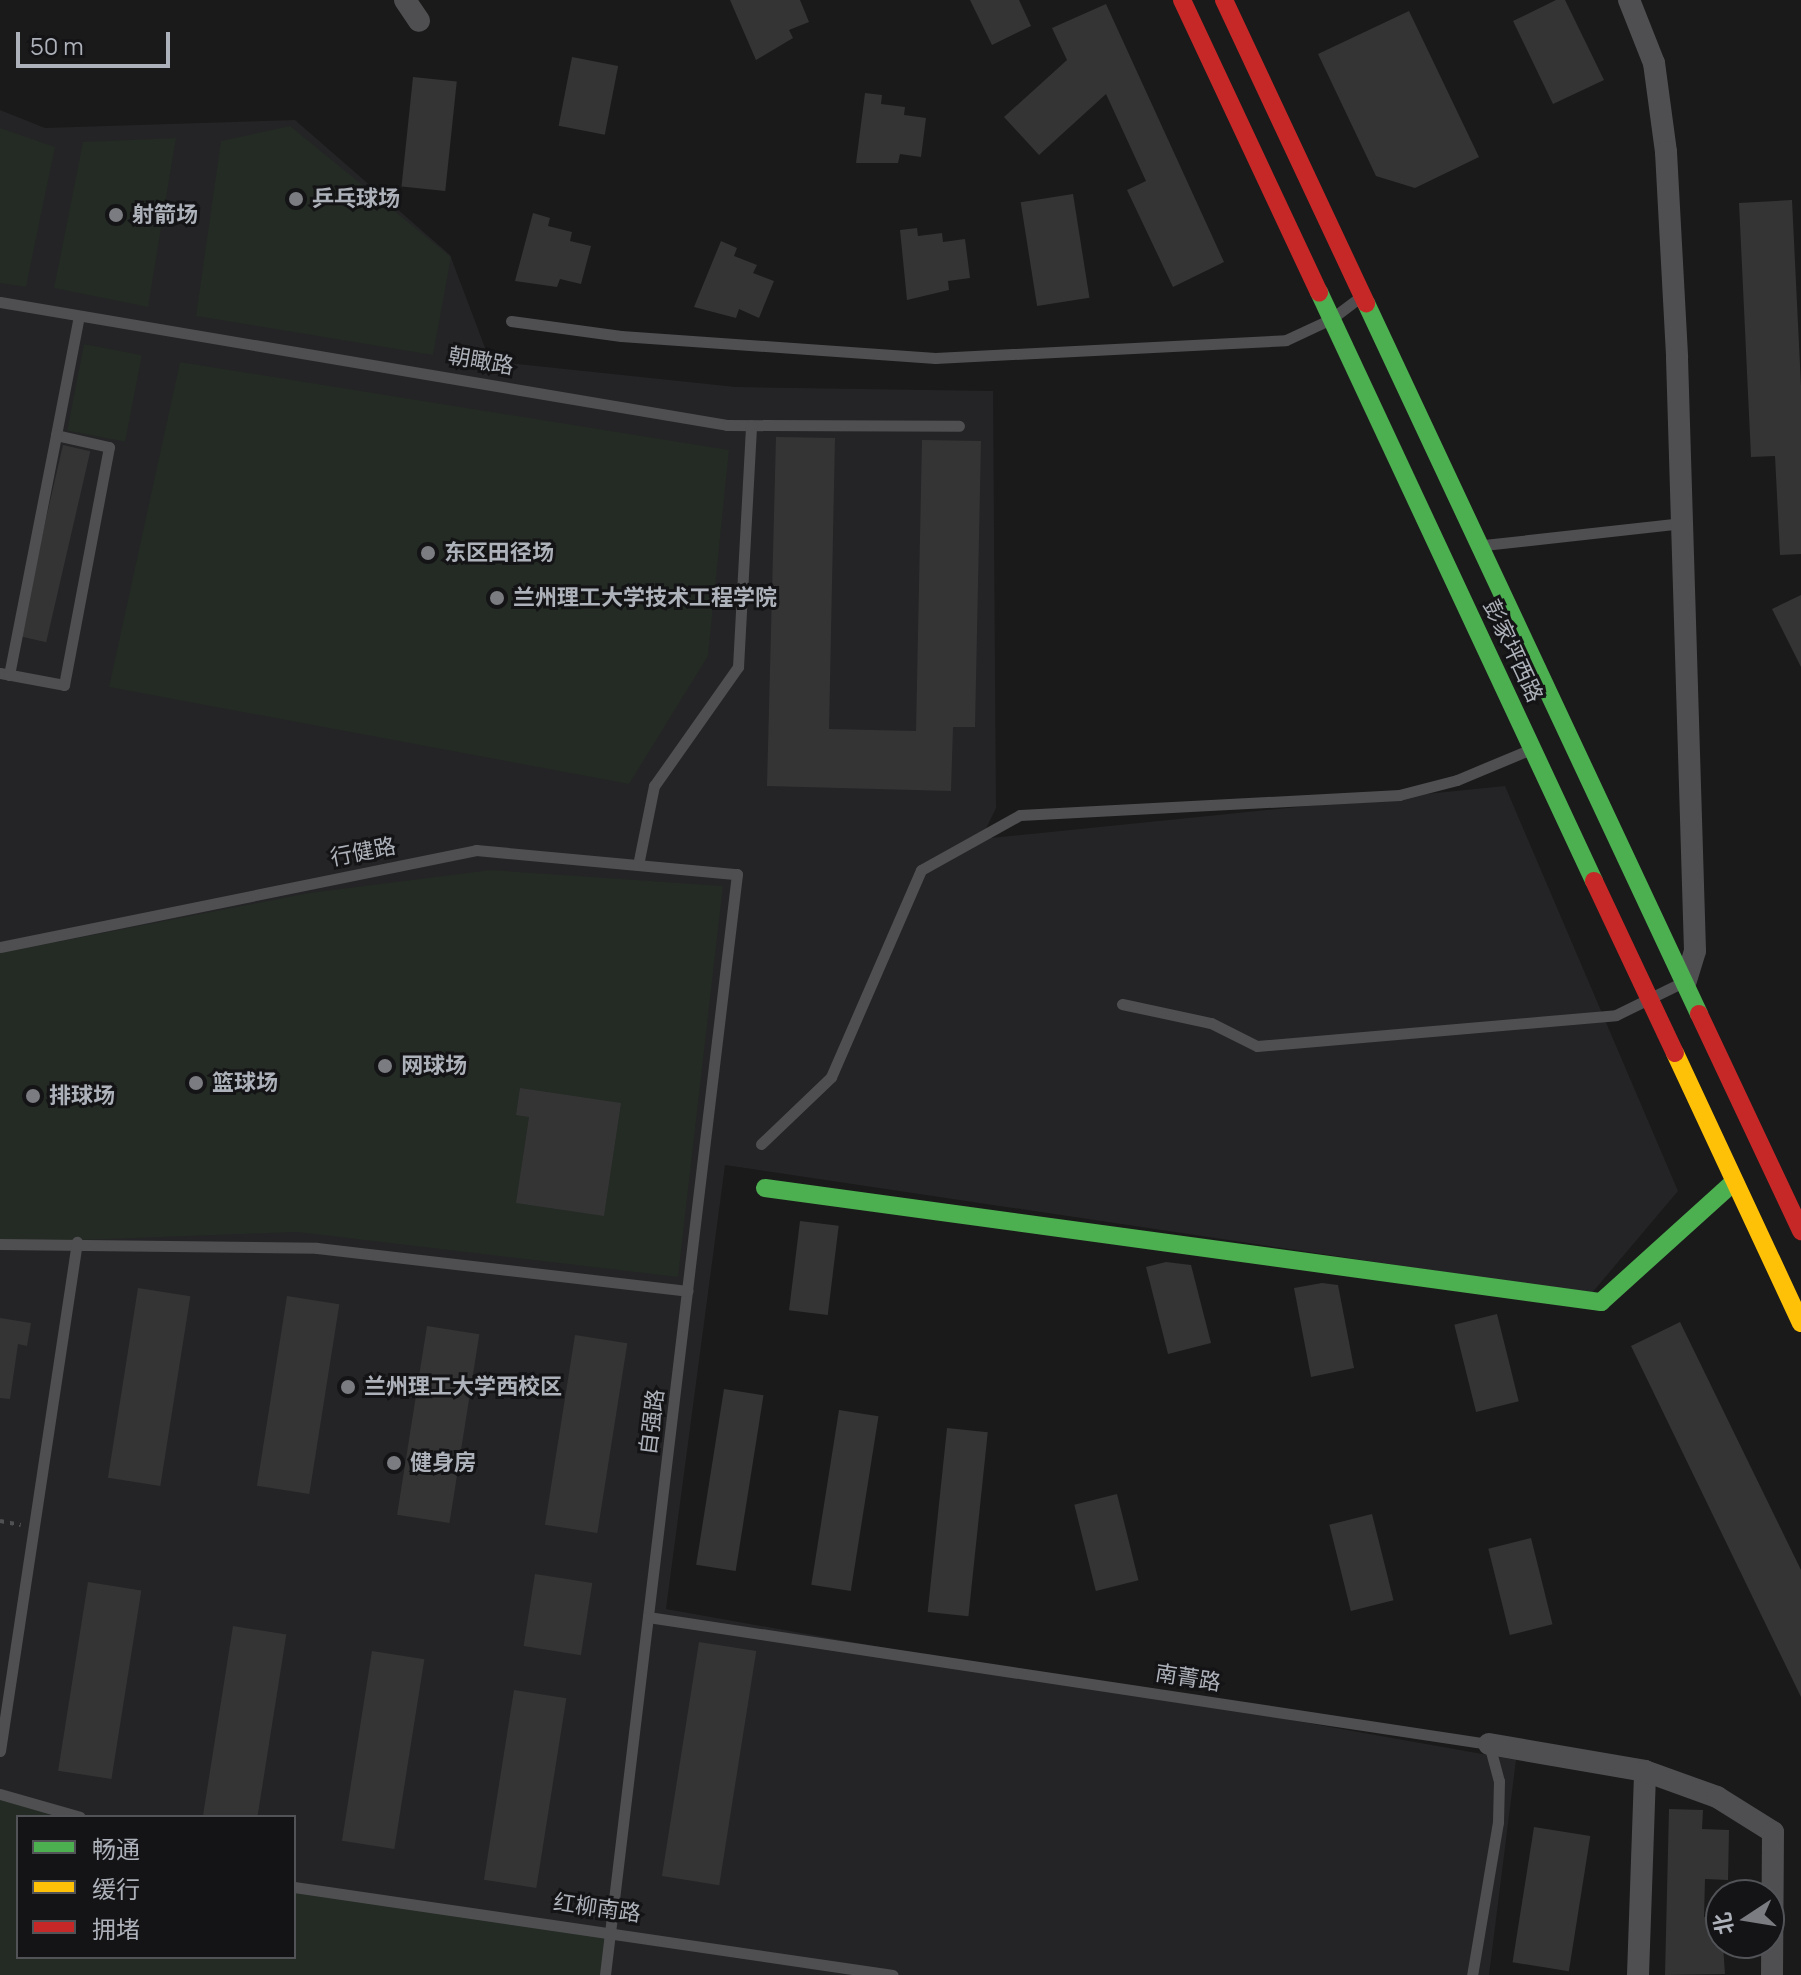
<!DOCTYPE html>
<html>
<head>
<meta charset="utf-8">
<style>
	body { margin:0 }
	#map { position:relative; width:1801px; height:1975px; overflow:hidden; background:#1a1a1a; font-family:Manrope,"Noto Sans SC",sans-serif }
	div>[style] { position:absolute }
	.built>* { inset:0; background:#242426 }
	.green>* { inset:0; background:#242a24; transform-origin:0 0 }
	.building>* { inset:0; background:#343435; transform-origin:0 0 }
	.path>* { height:4px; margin-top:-2px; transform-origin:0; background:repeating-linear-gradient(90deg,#505153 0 4px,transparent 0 10px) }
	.lane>* { height:11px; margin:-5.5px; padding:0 5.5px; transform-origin:5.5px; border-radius:5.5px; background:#4f4f52 }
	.street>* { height:22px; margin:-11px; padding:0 11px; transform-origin:11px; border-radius:11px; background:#4f4f52 }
	.fast>* { height:18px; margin:-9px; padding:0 9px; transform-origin:9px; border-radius:9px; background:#4caf50 }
	.slow>* { height:18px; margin:-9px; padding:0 9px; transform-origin:9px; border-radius:9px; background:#ffc107 }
	.jam>* { height:18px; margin:-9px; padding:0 9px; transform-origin:9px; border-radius:9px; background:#c62828 }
	.dots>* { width:22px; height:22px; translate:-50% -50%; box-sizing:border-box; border:4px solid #141416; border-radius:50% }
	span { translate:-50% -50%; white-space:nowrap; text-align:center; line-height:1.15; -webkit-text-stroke:6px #141416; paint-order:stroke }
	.poi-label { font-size:22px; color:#adb1b9; font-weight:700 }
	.left { translate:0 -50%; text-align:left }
	.street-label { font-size:22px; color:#adb1b9 }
	.legend { position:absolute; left:16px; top:1815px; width:280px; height:144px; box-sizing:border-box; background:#141416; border:2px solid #515357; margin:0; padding:10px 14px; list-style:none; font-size:24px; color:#adb1b9 }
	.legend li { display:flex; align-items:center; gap:16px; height:40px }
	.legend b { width:40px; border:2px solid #515357 }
	.north { position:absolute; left:1705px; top:1879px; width:80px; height:80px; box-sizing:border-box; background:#141416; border:2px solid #515357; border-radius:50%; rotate:258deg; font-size:22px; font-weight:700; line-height:32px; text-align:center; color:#adb1b9 }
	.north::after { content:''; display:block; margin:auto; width:28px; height:36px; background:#7a7c81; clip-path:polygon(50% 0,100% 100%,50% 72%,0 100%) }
	.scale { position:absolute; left:16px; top:32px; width:154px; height:36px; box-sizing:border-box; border:4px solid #adb1b9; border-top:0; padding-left:10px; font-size:24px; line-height:28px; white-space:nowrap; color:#adb1b9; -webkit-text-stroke:6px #141416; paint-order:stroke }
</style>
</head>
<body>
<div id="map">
	<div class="built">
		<div style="clip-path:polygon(evenodd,0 110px,45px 128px,295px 120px,450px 255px,490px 361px,736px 387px,993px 391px,996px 808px,981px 839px,1505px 786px,1678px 1191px,1591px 1294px,725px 1165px,666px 1609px,1516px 1760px,1489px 1975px,0 1975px,0 110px,18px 1817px,294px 1817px,294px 1957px,18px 1957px,18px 1817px)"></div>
	</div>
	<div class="green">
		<div style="clip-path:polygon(290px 126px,451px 257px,433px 355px,196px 316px,221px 141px)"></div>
		<div style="clip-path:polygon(0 128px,55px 147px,26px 287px,0 283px)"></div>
		<div style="clip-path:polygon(176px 138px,148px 307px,54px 288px,83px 142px)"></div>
		<div style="left:84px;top:344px;width:59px;height:88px;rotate:11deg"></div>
		<div style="clip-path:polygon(180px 362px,729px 450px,708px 656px,629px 784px,109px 687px)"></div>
		<div style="clip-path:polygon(491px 870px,723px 886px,678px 1277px,297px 1232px,0 1243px,0 953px,309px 893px)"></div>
		<div style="clip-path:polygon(0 1794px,80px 1817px,18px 1817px,18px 1957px,294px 1957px,294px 1887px,611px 1930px,604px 1975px,0 1975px)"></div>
	</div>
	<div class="building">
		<div style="clip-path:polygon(730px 0,800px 0,809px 22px,789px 30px,793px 38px,756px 60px)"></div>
		<div style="clip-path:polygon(970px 0,1019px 0,1031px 26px,992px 45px)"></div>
		<div style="clip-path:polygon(1556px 0,1565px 0,1604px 80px,1553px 104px,1513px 21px)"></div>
		<div style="clip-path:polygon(1106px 4px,1224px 262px,1173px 287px,1127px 190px,1146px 181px,1106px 94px,1039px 155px,1004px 117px,1067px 60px,1052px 28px)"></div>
		<div style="clip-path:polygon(1409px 11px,1479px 157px,1415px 188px,1376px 176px,1318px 54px)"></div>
		<div style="left:572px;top:57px;width:47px;height:70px;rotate:11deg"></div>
		<div style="left:413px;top:77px;width:44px;height:110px;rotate:6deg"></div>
		<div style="clip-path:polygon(865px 93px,882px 95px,881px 104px,905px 107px,904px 115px,926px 118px,921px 157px,900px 154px,898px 163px,856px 163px)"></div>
		<div style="left:1073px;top:194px;width:105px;height:53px;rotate:81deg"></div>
		<div style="clip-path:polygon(1792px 200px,1801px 386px,1801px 554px,1780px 555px,1775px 456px,1751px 457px,1739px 203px)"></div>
		<div style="clip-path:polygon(533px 213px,550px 218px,548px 226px,572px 232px,570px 241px,591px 246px,581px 284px,560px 279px,557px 287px,515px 281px)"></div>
		<div style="clip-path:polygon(917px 228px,918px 236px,942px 233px,943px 242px,965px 239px,970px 278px,948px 281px,949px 290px,907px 300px,900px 230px)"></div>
		<div style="clip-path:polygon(721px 241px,737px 248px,734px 256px,757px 265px,753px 273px,774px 281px,759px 318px,739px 309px,736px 318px,694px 307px)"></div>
		<div style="clip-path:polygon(776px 437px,835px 438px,829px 729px,916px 731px,922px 440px,981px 441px,975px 727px,953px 727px,951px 791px,767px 786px)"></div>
		<div style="left:63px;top:445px;width:28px;height:196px;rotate:13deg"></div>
		<div style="clip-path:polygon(1801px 595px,1801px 667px,1772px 609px)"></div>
		<div style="clip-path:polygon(520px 1088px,621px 1103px,604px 1216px,516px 1203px,529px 1117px,516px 1115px)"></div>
		<div style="left:800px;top:1221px;width:39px;height:90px;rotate:7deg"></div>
		<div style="clip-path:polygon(1166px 1262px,1191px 1265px,1211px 1343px,1168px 1354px,1146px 1267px)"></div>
		<div style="clip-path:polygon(1322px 1283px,1338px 1285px,1354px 1368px,1311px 1377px,1294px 1288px)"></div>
		<div style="left:138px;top:1288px;width:53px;height:192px;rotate:9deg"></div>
		<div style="left:287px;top:1296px;width:53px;height:192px;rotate:9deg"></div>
		<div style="left:1497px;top:1314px;width:90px;height:44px;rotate:76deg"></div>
		<div style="clip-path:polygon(0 1318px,31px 1323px,27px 1346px,18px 1344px,10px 1399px,0 1398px)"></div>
		<div style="clip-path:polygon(1680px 1322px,1801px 1570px,1801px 1697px,1631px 1346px)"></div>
		<div style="left:427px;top:1326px;width:53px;height:191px;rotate:9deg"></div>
		<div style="left:575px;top:1335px;width:53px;height:192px;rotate:9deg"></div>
		<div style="left:724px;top:1389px;width:40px;height:178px;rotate:9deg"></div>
		<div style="left:839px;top:1410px;width:40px;height:177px;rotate:9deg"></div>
		<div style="left:947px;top:1428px;width:41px;height:185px;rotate:6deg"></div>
		<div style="left:1117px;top:1494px;width:89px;height:44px;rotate:76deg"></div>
		<div style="left:1372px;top:1514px;width:89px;height:44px;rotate:76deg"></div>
		<div style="left:1531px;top:1538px;width:89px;height:44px;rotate:76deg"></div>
		<div style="left:535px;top:1574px;width:58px;height:73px;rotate:9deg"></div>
		<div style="left:88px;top:1582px;width:54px;height:191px;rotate:9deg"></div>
		<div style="left:233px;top:1626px;width:54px;height:191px;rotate:9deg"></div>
		<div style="left:699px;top:1642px;width:58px;height:237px;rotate:9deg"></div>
		<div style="left:372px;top:1651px;width:53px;height:192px;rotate:9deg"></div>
		<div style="left:514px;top:1690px;width:53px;height:192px;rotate:9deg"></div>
		<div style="clip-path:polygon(1669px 1809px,1703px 1810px,1702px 1829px,1729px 1830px,1728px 1880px,1705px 1879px,1704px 1917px,1721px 1917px,1725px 1974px,1665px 1975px)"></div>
		<div style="left:1534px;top:1827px;width:57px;height:137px;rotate:9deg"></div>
	</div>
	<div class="path">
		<div style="left:0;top:1521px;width:21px;rotate:11deg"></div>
	</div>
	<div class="lane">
		<div style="left:0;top:302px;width:737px;rotate:9.6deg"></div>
		<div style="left:727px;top:425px;width:232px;rotate:0.2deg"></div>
		<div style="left:511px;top:321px;width:111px;rotate:7.8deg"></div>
		<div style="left:621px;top:336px;width:315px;rotate:4deg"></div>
		<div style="left:935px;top:358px;width:351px;rotate:-2.9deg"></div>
		<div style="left:1286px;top:340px;width:50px;rotate:-25deg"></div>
		<div style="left:1331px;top:319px;width:36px;rotate:-37deg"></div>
		<div style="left:1484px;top:545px;width:200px;rotate:-6.3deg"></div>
		<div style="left:0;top:673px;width:65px;rotate:10.6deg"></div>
		<div style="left:64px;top:685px;width:242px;rotate:-79.3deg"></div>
		<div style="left:109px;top:447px;width:54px;rotate:-167.2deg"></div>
		<div style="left:56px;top:435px;width:121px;rotate:-79.1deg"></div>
		<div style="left:9px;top:675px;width:245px;rotate:-78.9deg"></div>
		<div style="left:638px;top:865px;width:81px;rotate:-78.6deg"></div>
		<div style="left:654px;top:786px;width:146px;rotate:-54.8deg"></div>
		<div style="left:738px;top:667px;width:242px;rotate:-86.9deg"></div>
		<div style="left:0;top:947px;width:486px;rotate:-11.5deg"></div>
		<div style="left:476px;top:850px;width:262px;rotate:5.3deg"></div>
		<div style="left:737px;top:874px;width:1109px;rotate:96.84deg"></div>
		<div style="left:1122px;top:1004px;width:91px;rotate:12.1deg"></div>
		<div style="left:1211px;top:1023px;width:51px;rotate:26.6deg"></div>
		<div style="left:1257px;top:1046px;width:360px;rotate:-4.9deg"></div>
		<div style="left:1616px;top:1015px;width:72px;rotate:-26.2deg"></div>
		<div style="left:761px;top:1144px;width:97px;rotate:-43.7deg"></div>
		<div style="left:831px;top:1077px;width:226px;rotate:-66.5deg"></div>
		<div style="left:921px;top:870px;width:113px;rotate:-29.1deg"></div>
		<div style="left:1020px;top:815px;width:380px;rotate:-3deg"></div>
		<div style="left:1399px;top:795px;width:60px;rotate:-14.5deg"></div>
		<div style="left:1457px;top:780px;width:80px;rotate:-22.7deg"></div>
		<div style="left:0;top:1244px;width:317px;rotate:0.7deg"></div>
		<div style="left:317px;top:1248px;width:373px;rotate:6.6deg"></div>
		<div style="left:648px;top:1617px;width:851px;rotate:8.59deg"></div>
		<div style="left:1489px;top:1744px;width:38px;rotate:75deg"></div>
		<div style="left:1499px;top:1781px;width:41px;rotate:91.4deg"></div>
		<div style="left:1498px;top:1822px;width:155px;rotate:99.6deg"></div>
		<div style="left:0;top:1751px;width:515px;rotate:-81.4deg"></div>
		<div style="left:0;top:1794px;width:83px;rotate:16deg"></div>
		<div style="left:294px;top:1887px;width:605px;rotate:8.36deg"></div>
	</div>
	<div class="street">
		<div style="left:405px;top:0;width:25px;rotate:56deg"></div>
		<div style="left:1629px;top:0;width:68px;rotate:68.4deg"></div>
		<div style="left:1654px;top:63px;width:90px;rotate:82.3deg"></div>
		<div style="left:1666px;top:152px;width:206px;rotate:86.9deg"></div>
		<div style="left:1677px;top:358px;width:593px;rotate:88.26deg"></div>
		<div style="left:1695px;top:951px;width:31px;rotate:107deg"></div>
		<div style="left:1489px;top:1744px;width:158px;rotate:9.8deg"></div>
		<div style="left:1638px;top:1975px;width:204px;rotate:-88deg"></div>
		<div style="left:1645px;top:1771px;width:77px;rotate:19.9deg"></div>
		<div style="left:1717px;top:1797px;width:66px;rotate:32deg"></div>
		<div style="left:1773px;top:1832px;width:143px;rotate:90.4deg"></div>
	</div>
	<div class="fast">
		<div style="left:1319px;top:292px;width:650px;rotate:64.97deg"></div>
		<div style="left:1366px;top:303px;width:785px;rotate:64.9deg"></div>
		<div style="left:765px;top:1188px;width:844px;rotate:7.77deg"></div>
		<div style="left:1601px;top:1302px;width:179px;rotate:-42.1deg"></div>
	</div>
	<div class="slow">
		<div style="left:1675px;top:1053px;width:298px;rotate:65deg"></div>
	</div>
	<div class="jam">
		<div style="left:1182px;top:0;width:323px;rotate:64.9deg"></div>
		<div style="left:1224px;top:0;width:335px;rotate:64.9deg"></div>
		<div style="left:1594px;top:881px;width:190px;rotate:64.8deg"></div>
		<div style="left:1699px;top:1014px;width:240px;rotate:64.8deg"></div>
	</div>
	<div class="dots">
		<div style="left:296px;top:199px;background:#7a7c81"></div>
		<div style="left:116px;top:215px;background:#7a7c81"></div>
		<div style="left:428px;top:553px;background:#7a7c81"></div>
		<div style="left:497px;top:598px;background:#7a7c81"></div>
		<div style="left:385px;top:1066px;background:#7a7c81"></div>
		<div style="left:196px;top:1083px;background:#7a7c81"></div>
		<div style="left:33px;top:1096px;background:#7a7c81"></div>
		<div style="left:348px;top:1387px;background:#7a7c81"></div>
		<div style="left:394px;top:1463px;background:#7a7c81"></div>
	</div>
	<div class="poi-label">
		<span class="left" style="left:312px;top:199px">乒乓球场</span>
		<span class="left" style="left:132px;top:215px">射箭场</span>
		<span class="left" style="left:444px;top:553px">东区田径场</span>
		<span class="left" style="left:513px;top:598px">兰州理工大学技术工程学院</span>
		<span class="left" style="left:401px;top:1066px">网球场</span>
		<span class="left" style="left:212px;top:1083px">篮球场</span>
		<span class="left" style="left:49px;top:1096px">排球场</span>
		<span class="left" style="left:364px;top:1387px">兰州理工大学西校区</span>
		<span class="left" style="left:410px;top:1463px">健身房</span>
	</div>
	<div class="street-label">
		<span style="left:481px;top:361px;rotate:10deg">朝瞰路</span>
		<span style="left:1513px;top:651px;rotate:65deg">彭家坪西路</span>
		<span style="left:363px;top:852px;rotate:-11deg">行健路</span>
		<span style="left:652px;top:1422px;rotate:-83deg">自强路</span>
		<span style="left:1188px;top:1678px;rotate:9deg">南菁路</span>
		<span style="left:597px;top:1908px;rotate:8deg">红柳南路</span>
	</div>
	<ul class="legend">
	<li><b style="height:10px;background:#4caf50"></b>畅通</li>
	<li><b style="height:10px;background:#ffc107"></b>缓行</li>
	<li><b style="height:10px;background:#c62828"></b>拥堵</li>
	</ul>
	<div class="north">北</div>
	<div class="scale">50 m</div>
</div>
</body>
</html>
